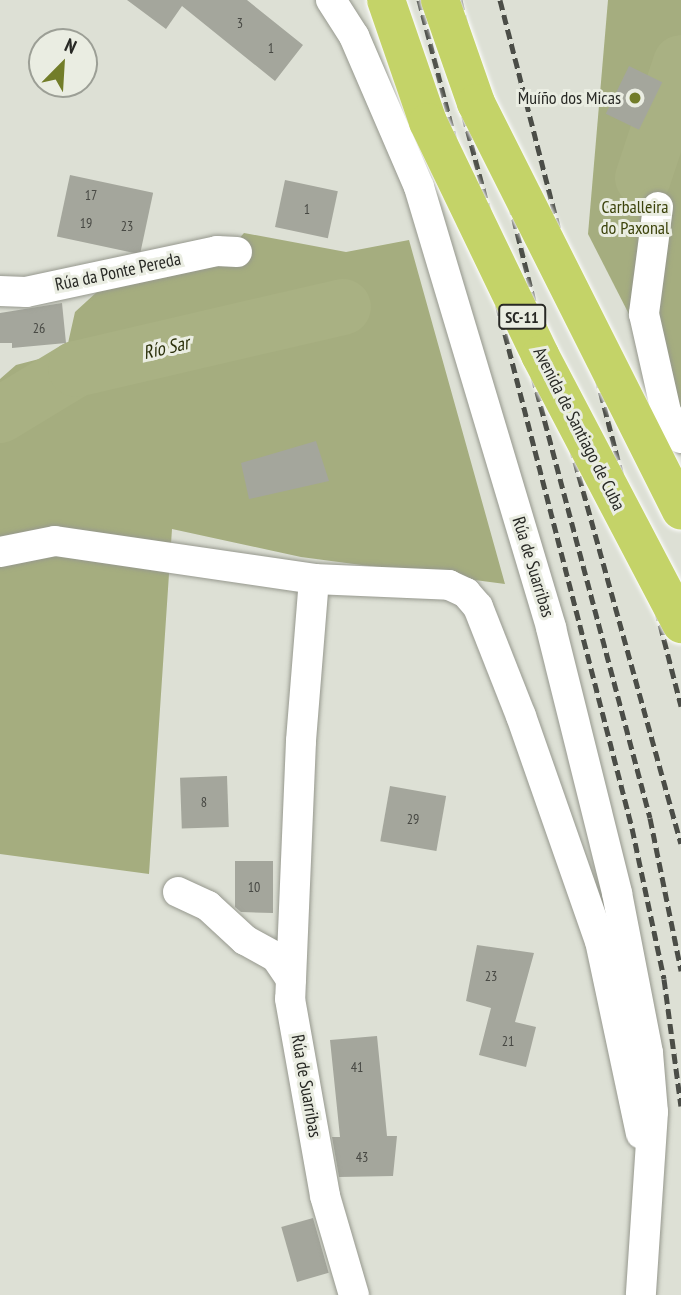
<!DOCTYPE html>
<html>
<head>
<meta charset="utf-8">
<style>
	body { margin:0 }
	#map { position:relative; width:681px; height:1295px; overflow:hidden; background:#dde0d5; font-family:"PT Sans Narrow",sans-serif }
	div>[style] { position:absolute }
	.forest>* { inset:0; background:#a5ad7f }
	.river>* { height:56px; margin:-28px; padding:0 28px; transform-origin:28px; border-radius:28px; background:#a9b183 }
	.building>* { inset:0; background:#a4a69c; transform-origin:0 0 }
	.roads { filter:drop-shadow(0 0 2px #96988e) drop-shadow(0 0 2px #96988e) }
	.minor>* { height:30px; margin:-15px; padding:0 15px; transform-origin:15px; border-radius:15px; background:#fff }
	.rail>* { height:5px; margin-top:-2.5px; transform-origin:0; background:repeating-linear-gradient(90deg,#4b4d47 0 10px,transparent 0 15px) }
	.bridges { filter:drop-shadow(0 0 2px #fff) drop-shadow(0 0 2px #fff) }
	.highway-bridge>* { height:38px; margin:-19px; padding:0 19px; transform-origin:19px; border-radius:19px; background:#c4d368 }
	.dots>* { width:19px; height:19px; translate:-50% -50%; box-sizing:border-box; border:4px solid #eaede2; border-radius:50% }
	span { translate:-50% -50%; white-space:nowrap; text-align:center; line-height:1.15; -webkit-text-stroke:6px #eaede2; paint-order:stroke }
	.number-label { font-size:14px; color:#474843 }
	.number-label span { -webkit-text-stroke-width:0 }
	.shield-label span { padding:2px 5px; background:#eaede2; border:2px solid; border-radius:5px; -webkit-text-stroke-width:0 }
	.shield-label { font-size:16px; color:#282925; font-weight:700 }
	.poi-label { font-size:18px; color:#282925 }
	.right { translate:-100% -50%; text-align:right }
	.park-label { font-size:18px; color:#3c430b }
	.street-label { font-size:18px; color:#282925 }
	.water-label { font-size:19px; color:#2b300b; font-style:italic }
	.north { position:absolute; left:28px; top:28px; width:70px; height:70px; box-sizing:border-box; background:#eaede2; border:2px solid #9c9f96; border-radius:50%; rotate:24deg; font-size:19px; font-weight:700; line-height:28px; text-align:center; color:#282925 }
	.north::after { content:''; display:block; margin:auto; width:24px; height:32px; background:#727d29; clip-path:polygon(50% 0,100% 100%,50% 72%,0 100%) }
</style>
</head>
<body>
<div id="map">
	<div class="forest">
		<div style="clip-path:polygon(608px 0,681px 0,681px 416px,588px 234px)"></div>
		<div style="clip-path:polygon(244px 233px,346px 252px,409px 240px,505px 584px,301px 557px,172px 529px,149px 874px,0 854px,0 379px,16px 365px,66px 352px,75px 312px,99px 290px,217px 263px)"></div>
	</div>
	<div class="river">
		<div style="left:643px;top:178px;width:121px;rotate:-71.7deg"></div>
		<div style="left:0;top:415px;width:89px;rotate:-31.2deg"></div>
		<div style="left:76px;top:369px;width:274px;rotate:-13.1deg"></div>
	</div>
	<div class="building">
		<div style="clip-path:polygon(127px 0,247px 0,303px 45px,275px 81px,182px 6px,166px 29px)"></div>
		<div style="left:629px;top:66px;width:37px;height:53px;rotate:26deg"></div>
		<div style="left:70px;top:175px;width:85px;height:63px;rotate:12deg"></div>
		<div style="left:285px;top:180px;width:54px;height:48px;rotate:12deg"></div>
		<div style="clip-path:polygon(62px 303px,66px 343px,12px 348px,12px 343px,0 343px,0 313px)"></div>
		<div style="clip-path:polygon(316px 441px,329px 481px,249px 499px,241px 463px)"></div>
		<div style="left:227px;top:776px;width:51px;height:47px;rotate:88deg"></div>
		<div style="left:390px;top:786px;width:57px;height:56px;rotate:10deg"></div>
		<div style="clip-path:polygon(235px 861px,273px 861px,273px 913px,241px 912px,235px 907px)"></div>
		<div style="clip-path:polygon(477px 945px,534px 953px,515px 1022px,536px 1027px,526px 1067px,479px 1055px,491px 1008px,466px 1001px)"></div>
		<div style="clip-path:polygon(377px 1036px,387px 1136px,397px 1136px,393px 1176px,339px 1177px,332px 1137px,340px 1137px,330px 1040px)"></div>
		<div style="left:313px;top:1218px;width:57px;height:33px;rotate:74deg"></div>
	</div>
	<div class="roads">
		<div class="minor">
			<div style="left:331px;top:0;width:43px;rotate:57.4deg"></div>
			<div style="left:354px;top:36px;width:164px;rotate:66.7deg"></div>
			<div style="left:419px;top:187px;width:460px;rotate:73.3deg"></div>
			<div style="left:551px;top:628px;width:273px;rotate:76deg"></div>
			<div style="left:617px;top:893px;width:163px;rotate:79deg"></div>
			<div style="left:648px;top:1053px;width:59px;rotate:85.2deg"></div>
			<div style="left:653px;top:1112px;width:183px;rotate:93.8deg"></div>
			<div style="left:658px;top:207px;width:108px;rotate:97.5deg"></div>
			<div style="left:644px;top:314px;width:100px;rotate:77.3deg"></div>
			<div style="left:666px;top:412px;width:30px;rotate:60deg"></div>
			<div style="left:0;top:291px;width:26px;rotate:2deg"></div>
			<div style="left:26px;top:292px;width:195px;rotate:-12.1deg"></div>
			<div style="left:217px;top:251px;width:20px;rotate:3deg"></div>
			<div style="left:0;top:552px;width:56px;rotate:-11.3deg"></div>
			<div style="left:55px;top:541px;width:262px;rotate:8.3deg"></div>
			<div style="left:314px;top:579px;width:135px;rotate:2.5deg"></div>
			<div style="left:449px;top:585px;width:19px;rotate:25deg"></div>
			<div style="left:466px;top:593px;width:18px;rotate:49deg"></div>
			<div style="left:478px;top:607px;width:117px;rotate:68.5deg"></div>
			<div style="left:521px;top:716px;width:238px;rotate:70.7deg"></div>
			<div style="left:600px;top:941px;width:197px;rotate:78deg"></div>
			<div style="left:314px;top:579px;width:163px;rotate:94.6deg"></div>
			<div style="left:301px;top:741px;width:258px;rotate:92.4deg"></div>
			<div style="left:290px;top:999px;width:200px;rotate:79.9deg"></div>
			<div style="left:325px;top:1196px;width:103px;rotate:73.7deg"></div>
			<div style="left:178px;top:892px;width:33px;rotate:25deg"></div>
			<div style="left:208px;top:906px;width:50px;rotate:42.6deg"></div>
			<div style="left:245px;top:940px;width:35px;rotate:29deg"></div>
			<div style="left:276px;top:957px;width:27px;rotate:56deg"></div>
		</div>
	</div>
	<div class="rail">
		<div style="left:419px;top:0;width:855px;rotate:75.57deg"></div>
		<div style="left:632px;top:828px;width:154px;rotate:78deg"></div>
		<div style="left:664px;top:979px;width:128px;rotate:82.4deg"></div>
		<div style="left:433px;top:0;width:846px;rotate:75.14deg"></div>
		<div style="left:650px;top:818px;width:156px;rotate:78.5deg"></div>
		<div style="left:460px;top:0;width:416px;rotate:76.2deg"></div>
		<div style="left:559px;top:404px;width:456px;rotate:74.5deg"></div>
		<div style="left:500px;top:0;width:729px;rotate:75.62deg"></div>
	</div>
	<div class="bridges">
		<div class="highway-bridge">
			<div style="left:386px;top:0;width:129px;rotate:71deg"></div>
			<div style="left:428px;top:122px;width:259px;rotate:64.3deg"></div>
			<div style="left:540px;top:355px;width:304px;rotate:62.3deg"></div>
			<div style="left:440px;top:0;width:109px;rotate:70.7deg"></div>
			<div style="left:476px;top:103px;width:456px;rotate:63.3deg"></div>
		</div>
	</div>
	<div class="dots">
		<div style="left:635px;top:98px;background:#727d29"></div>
	</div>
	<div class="number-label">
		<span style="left:240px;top:23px">3</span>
		<span style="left:271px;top:48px">1</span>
		<span style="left:91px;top:195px">17</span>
		<span style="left:307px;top:209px">1</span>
		<span style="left:86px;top:223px">19</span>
		<span style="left:127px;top:226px">23</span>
		<span style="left:39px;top:328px">26</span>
		<span style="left:204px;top:802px">8</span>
		<span style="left:413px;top:819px">29</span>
		<span style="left:254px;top:887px">10</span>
		<span style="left:491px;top:976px">23</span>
		<span style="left:508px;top:1041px">21</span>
		<span style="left:357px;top:1067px">41</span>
		<span style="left:362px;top:1157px">43</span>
	</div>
	<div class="shield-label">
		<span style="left:522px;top:317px">SC-11</span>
	</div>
	<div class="poi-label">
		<span class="right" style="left:621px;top:98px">Muíño dos Micas</span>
	</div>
	<div class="park-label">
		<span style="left:635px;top:218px">Carballeira<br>do Paxonal</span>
	</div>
	<div class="street-label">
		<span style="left:118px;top:272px;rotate:-12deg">Rúa da Ponte Pereda</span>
		<span style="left:579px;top:429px;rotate:63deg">Avenida de Santiago de Cuba</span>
		<span style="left:533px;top:567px;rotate:73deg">Rúa de Suarribas</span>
		<span style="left:306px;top:1086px;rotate:80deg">Rúa de Suarribas</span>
	</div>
	<div class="water-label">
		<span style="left:166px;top:348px;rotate:-13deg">Río Sar</span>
	</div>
	<div class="north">N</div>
</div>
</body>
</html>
